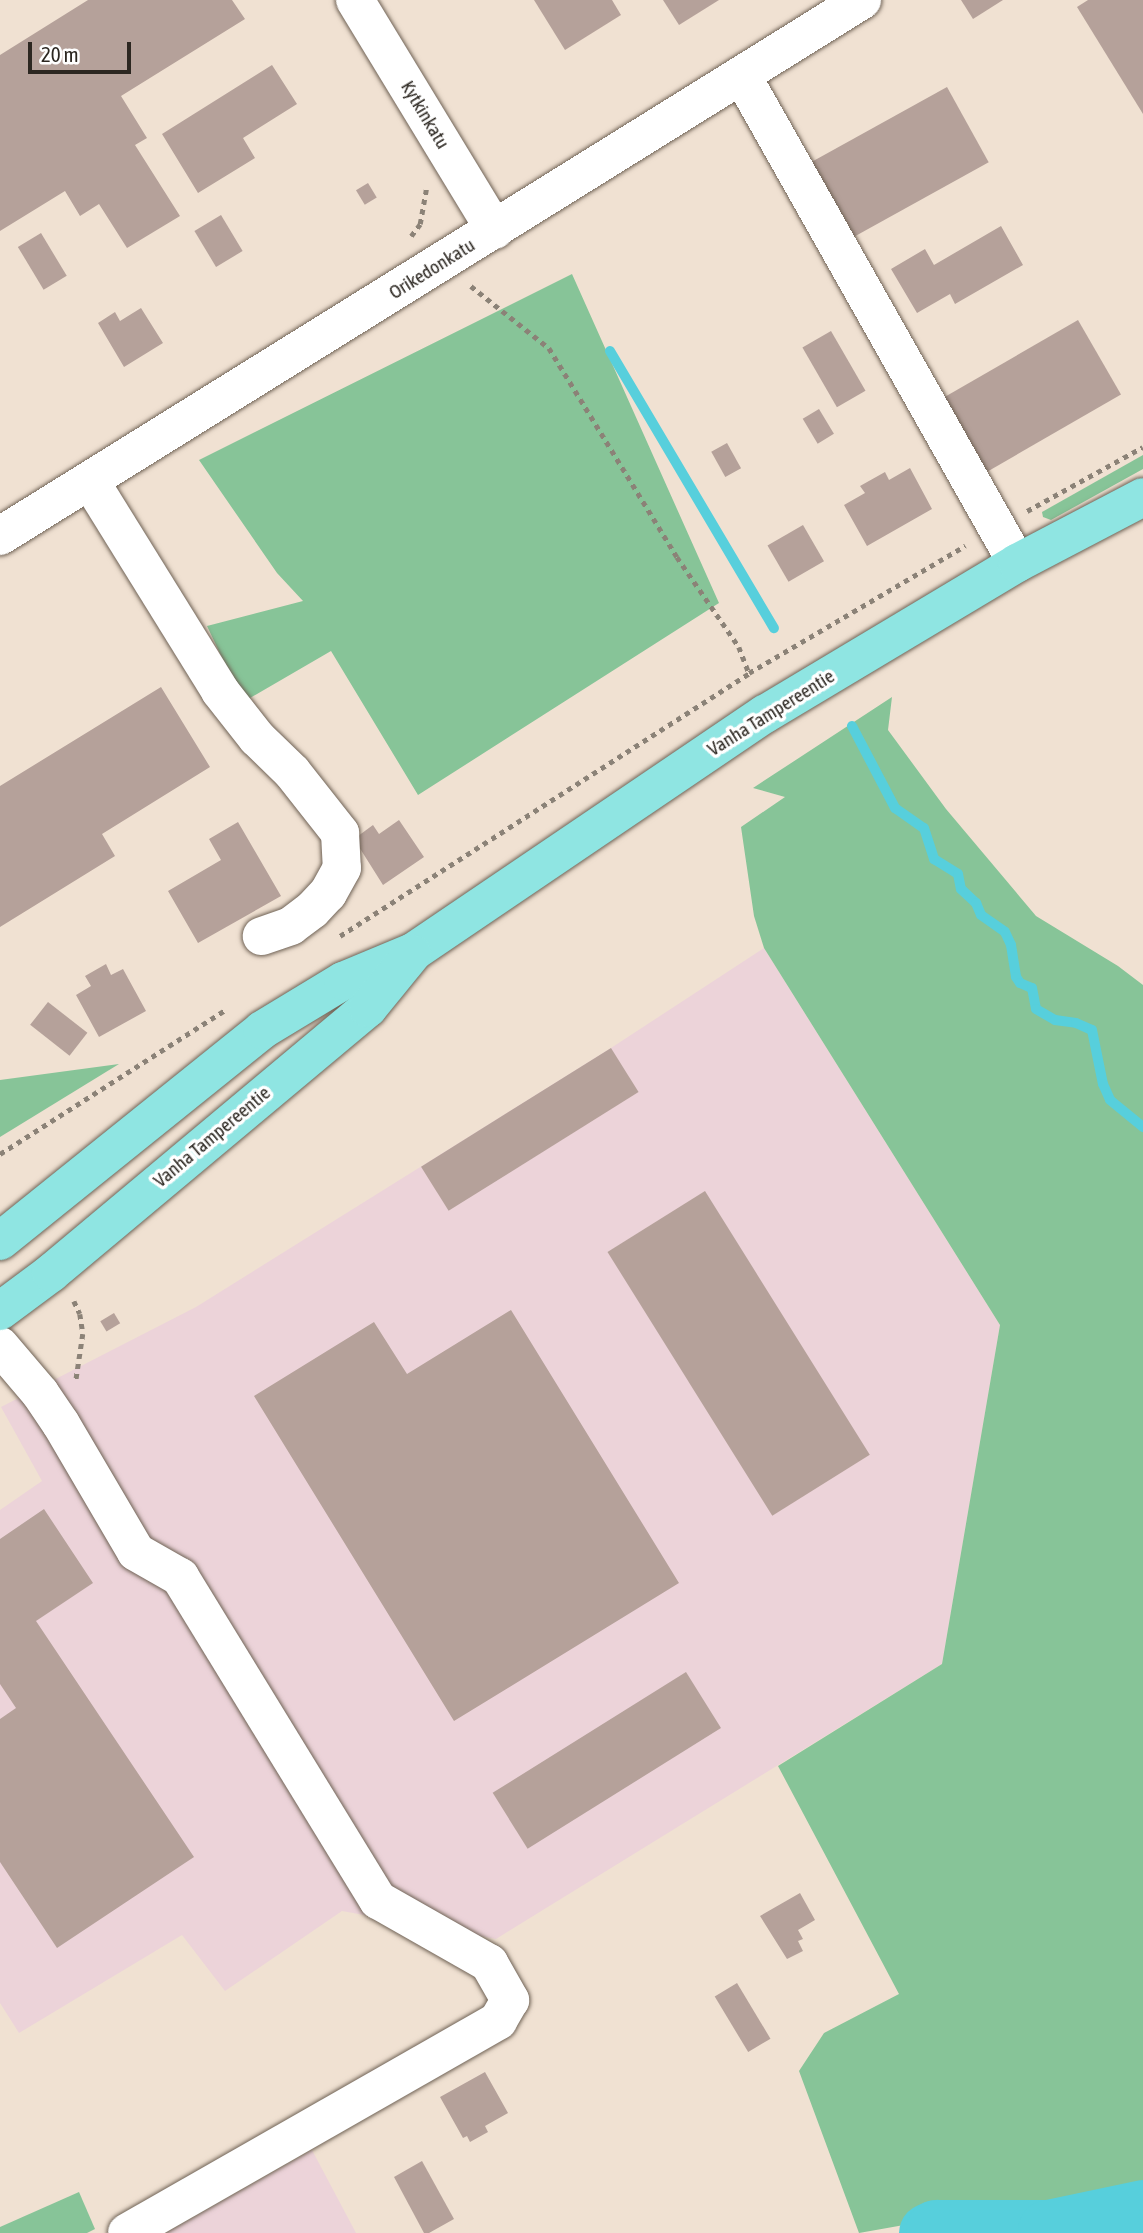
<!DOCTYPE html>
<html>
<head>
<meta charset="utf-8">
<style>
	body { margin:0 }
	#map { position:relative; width:1143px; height:2233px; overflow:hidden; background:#f0e1d2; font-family:"Asap Condensed",sans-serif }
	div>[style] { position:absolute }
	.commercial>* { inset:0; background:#ecd3d9 }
	.green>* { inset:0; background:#87c498 }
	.stream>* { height:10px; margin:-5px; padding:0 5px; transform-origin:5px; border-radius:5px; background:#57cfdc }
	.river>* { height:61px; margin:-30.5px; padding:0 30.5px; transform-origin:30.5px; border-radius:30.5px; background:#57cfdc }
	.building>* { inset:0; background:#b5a19a; transform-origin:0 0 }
	.path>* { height:4.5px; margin-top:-2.25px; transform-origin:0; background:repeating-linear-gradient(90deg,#8b8277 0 5px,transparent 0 10px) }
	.roads { filter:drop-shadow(0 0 2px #6f6255) drop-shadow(0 0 2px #6f6255) }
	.minor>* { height:38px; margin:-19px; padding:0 19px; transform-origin:19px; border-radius:19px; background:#fff }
	.major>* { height:38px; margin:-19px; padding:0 19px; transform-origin:19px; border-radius:19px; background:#8fe5e2 }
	span { translate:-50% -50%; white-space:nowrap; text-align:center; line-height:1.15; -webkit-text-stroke:7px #fff; paint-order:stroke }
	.street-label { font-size:19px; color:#2c2721 }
	.scale { position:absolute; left:28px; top:42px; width:103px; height:32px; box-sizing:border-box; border:4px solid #2c2721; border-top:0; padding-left:9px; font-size:21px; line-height:24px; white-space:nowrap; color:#2c2721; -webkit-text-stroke:5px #fff; paint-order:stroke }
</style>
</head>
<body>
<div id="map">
	<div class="commercial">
		<div style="clip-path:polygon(764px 948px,1000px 1325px,942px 1664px,496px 1939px,342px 1911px,225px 1991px,182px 1935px,19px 2033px,0 2003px,0 1510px,42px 1481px,1px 1407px,196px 1307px,611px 1048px)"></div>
		<div style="clip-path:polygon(312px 2150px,356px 2233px,166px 2233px)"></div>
	</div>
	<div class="green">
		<div style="clip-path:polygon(572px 274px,719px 603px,418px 795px,331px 651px,243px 702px,207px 626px,303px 601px,277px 573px,199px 460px)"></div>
		<div style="clip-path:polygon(1143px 455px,1143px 469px,1051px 520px,1043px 517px,1042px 512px)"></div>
		<div style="clip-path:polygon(892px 697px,888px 730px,946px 809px,1036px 916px,1118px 966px,1143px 985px,1143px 2186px,1022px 2204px,859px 2233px,799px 2071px,824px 2033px,899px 1994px,778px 1766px,942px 1664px,1000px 1325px,764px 948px,754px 916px,741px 827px,785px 797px,753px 788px)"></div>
		<div style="clip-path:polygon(119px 1064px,0 1137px,0 1080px)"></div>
		<div style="clip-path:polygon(79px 2192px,95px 2229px,87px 2233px,0 2233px,0 2227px)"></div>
	</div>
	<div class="stream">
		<div style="left:610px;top:351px;width:322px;rotate:59.4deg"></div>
		<div style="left:852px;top:726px;width:93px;rotate:62.3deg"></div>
		<div style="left:895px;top:808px;width:35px;rotate:35deg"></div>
		<div style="left:924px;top:828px;width:33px;rotate:72deg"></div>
		<div style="left:934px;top:859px;width:28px;rotate:32deg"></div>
		<div style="left:958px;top:874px;width:15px;rotate:79deg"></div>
		<div style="left:961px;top:889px;width:21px;rotate:43deg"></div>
		<div style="left:976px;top:903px;width:13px;rotate:67deg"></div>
		<div style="left:981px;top:915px;width:29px;rotate:35deg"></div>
		<div style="left:1005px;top:932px;width:14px;rotate:65deg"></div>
		<div style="left:1011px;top:945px;width:32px;rotate:81deg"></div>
		<div style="left:1016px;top:977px;width:7px;rotate:56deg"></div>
		<div style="left:1020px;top:983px;width:13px;rotate:23deg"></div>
		<div style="left:1032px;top:988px;width:21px;rotate:79deg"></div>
		<div style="left:1036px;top:1009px;width:22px;rotate:30deg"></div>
		<div style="left:1055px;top:1020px;width:21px;rotate:8deg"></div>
		<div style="left:1076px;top:1023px;width:17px;rotate:24deg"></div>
		<div style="left:1092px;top:1030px;width:55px;rotate:78.5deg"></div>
		<div style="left:1103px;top:1084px;width:17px;rotate:66deg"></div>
		<div style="left:1110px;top:1100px;width:43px;rotate:39.3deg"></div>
	</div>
	<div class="river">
		<div style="left:929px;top:2233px;width:8px;rotate:-23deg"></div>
		<div style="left:936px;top:2230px;width:112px"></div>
		<div style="left:1048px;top:2230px;width:97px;rotate:-11.9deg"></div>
	</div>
	<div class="building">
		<div style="clip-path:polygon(88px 0,232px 0,245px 19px,121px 96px,147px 138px,135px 145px,180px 216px,127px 248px,99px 204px,80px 216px,65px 191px,0 231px,0 55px)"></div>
		<div style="clip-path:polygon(534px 0,612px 0,621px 15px,565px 50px)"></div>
		<div style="clip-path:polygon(663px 0,719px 0,679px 25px)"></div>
		<div style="clip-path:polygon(961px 0,1003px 0,973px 19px)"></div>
		<div style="clip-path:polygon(1088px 0,1143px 0,1143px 114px,1077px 7px)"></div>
		<div style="clip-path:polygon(272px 65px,297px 104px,243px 138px,255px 158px,198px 193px,162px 134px)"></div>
		<div style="left:947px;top:87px;width:86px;height:157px;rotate:61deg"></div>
		<div style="left:368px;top:183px;width:17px;height:14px;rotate:59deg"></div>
		<div style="left:221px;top:215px;width:42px;height:31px;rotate:59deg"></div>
		<div style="clip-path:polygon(1001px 226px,1023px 265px,955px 304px,950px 294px,917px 313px,891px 269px,925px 249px,934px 265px)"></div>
		<div style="left:41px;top:233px;width:50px;height:27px;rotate:59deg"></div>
		<div style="clip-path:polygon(141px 308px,163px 343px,124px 367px,98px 323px,115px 312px,120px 321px)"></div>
		<div style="left:1078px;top:320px;width:86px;height:156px;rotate:60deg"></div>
		<div style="left:831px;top:331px;width:69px;height:33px;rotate:60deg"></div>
		<div style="left:819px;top:409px;width:29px;height:19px;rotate:59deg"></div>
		<div style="left:727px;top:443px;width:29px;height:18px;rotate:61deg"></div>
		<div style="clip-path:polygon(910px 468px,932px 509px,867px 546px,844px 505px,865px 493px,860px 486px,885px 472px,889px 480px)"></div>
		<div style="left:803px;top:525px;width:42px;height:41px;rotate:60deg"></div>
		<div style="clip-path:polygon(161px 687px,210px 767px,102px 834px,115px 856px,0 927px,0 786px)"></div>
		<div style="clip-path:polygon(399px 820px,424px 857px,383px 885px,354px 839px,373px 825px,379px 834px)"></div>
		<div style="clip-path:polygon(238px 822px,281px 896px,198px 943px,168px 891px,221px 860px,209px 839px)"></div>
		<div style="clip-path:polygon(106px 964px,111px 975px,123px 969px,146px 1011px,99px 1037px,76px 995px,91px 986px,85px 976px)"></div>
		<div style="left:48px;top:1002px;width:50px;height:29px;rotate:38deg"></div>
		<div style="left:611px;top:1048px;width:52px;height:224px;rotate:58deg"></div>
		<div style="left:705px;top:1191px;width:311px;height:115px;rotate:58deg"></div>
		<div style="clip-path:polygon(511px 1310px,679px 1583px,454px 1721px,254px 1396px,374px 1322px,407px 1374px)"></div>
		<div style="left:114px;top:1313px;width:12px;height:16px;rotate:59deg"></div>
		<div style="clip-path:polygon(44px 1509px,93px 1583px,36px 1621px,194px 1857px,57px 1948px,0 1862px,0 1719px,16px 1708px,0 1684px,0 1539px)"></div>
		<div style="left:686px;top:1672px;width:66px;height:228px;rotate:58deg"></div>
		<div style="clip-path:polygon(800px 1893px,815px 1920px,798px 1930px,803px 1939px,798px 1941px,803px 1951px,787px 1959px,760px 1916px)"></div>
		<div style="left:737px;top:1983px;width:65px;height:26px;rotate:59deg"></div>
		<div style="clip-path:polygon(485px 2072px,508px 2113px,485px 2126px,488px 2132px,470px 2142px,467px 2136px,463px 2138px,440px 2097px)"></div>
		<div style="clip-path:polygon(422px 2161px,454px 2219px,429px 2233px,424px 2233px,394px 2177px)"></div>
	</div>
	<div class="path">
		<div style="left:411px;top:236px;width:15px;rotate:-53deg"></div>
		<div style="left:420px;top:224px;width:36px;rotate:-80deg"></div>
		<div style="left:471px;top:286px;width:100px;rotate:38.5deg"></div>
		<div style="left:549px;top:348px;width:245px;rotate:58.5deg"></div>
		<div style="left:677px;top:557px;width:109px;rotate:55.4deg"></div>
		<div style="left:739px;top:647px;width:28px;rotate:69deg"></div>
		<div style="left:1027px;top:511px;width:132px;rotate:-28.9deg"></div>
		<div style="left:340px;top:936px;width:486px;rotate:-32.7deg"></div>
		<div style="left:749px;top:673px;width:251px;rotate:-30.5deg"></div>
		<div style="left:0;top:1154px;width:266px;rotate:-32.6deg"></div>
		<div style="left:74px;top:1301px;width:14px;rotate:65deg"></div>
		<div style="left:80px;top:1314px;width:20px;rotate:81deg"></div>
		<div style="left:83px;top:1334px;width:48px;rotate:98.5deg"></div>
	</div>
	<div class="roads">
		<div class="minor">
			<div style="left:355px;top:0;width:269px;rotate:58.7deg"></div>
			<div style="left:742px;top:76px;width:559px;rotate:60.55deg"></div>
			<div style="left:90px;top:481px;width:247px;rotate:58.2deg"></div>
			<div style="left:220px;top:691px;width:60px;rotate:51.8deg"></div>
			<div style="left:257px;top:738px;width:49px;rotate:44.2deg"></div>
			<div style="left:292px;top:772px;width:78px;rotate:51.8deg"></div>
			<div style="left:340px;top:833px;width:35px;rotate:87deg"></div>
			<div style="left:342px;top:868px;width:29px;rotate:119deg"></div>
			<div style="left:328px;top:893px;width:23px;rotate:133deg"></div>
			<div style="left:312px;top:910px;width:26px;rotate:143deg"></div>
			<div style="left:291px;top:926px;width:31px;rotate:161deg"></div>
			<div style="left:0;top:536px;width:1015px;rotate:-31.87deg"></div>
			<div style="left:0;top:1346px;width:62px;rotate:49.6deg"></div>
			<div style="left:40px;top:1393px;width:37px;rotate:56deg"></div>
			<div style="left:61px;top:1424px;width:148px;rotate:59.6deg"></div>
			<div style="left:136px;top:1552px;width:51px;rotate:29.6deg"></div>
			<div style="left:180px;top:1577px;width:379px;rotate:58.5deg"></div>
			<div style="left:378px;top:1900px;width:128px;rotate:29.6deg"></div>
			<div style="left:489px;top:1963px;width:43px;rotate:60.4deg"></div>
			<div style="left:510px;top:2000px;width:24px;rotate:120deg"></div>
			<div style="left:498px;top:2021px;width:427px;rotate:150.3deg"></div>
		</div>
		<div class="major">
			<div style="left:0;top:1241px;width:336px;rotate:-38.8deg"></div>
			<div style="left:262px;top:1030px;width:95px;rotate:-31.2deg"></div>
			<div style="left:343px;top:981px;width:76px;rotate:-22.5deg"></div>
			<div style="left:413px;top:952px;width:425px;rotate:-34.1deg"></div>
			<div style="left:765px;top:714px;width:294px;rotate:-30.9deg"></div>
			<div style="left:1017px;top:563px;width:142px;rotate:-27.6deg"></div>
			<div style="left:0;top:1311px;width:64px;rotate:-36.7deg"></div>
			<div style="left:51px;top:1273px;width:413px;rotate:-39.9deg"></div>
			<div style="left:368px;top:1008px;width:70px;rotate:-50.8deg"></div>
		</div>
	</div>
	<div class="street-label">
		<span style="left:425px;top:115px;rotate:59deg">Kytkinkatu</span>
		<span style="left:432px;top:269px;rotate:-32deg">Orikedonkatu</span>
		<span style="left:771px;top:713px;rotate:-32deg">Vanha Tampereentie</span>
		<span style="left:212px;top:1137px;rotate:-40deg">Vanha Tampereentie</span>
	</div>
	<div class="scale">20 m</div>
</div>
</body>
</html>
